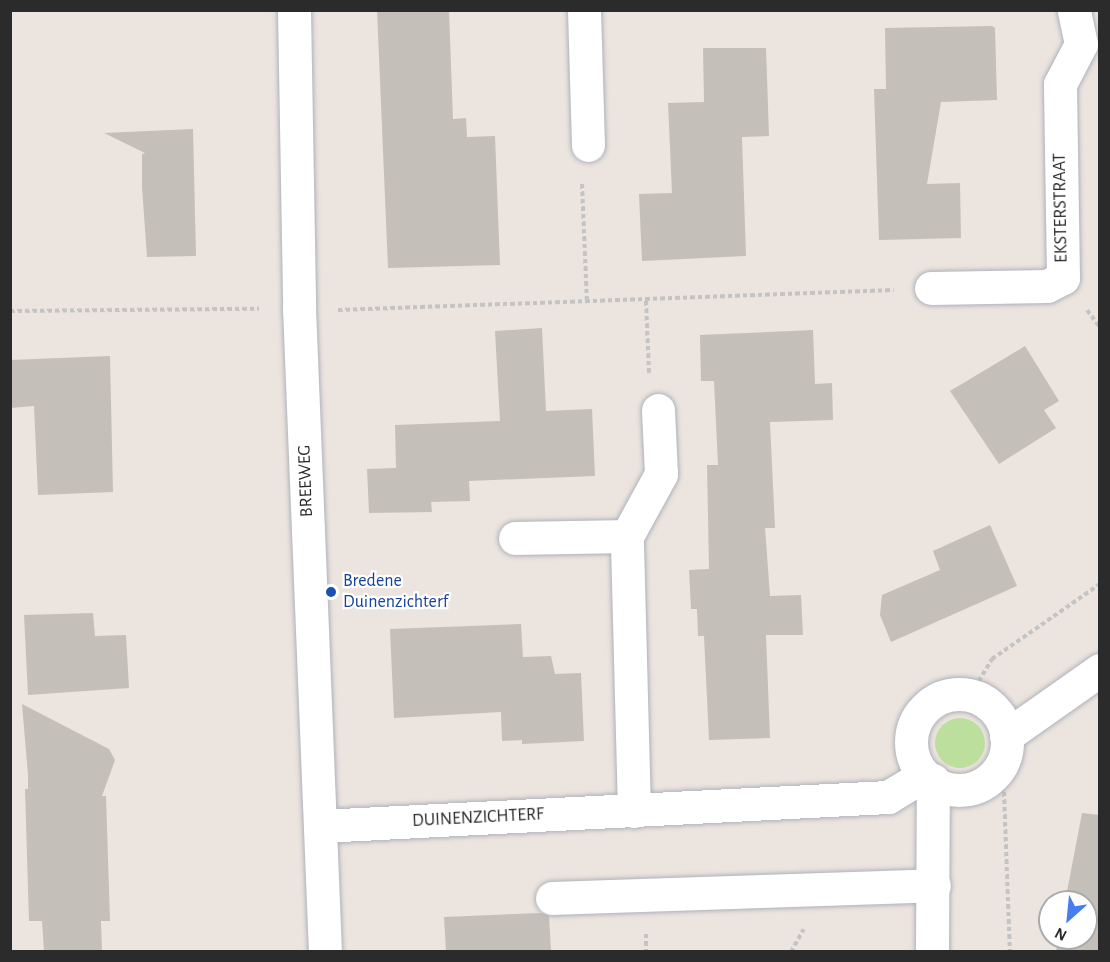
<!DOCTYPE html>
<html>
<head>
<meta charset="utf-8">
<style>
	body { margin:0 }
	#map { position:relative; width:1110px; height:962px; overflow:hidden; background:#ece4de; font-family:"Alegreya Sans",sans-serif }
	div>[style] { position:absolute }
	.green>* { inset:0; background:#bddf9e }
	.round { border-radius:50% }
	.building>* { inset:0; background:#c5bfb9 }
	.path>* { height:4px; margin-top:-2px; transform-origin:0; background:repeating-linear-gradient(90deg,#c4c4c4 0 4.5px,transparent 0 7.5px) }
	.roads { filter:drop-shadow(0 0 2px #aeb2bb) drop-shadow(0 0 2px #aeb2bb) }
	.minor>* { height:33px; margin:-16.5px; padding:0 16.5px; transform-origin:16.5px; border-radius:16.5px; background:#fff }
	.minor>.ring { margin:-16.5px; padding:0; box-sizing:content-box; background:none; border:33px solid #fff; border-radius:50% }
	.dots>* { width:16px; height:16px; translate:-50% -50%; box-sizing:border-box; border:3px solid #fff; border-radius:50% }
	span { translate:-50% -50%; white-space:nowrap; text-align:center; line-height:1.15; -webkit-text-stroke:4.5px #fff; paint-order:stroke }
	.street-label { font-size:18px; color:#2b2b2b }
	.transit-label { font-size:18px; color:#164399 }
	.left { translate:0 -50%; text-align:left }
	.frame { position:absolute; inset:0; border:12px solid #2b2b2b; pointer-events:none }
	.north { position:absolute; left:1038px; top:890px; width:60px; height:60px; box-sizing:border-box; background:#fff; border:2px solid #aaa; border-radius:50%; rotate:207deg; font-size:16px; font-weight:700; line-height:24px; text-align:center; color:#2b2b2b }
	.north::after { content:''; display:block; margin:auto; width:21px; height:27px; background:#487def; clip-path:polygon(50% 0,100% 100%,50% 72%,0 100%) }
</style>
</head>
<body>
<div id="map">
	<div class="green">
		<div class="round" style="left:935px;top:718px;width:50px;height:50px"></div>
	</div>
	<div class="building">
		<div style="clip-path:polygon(377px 10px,449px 10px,453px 119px,466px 118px,467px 137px,495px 136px,500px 265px,388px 268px)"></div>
		<div style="clip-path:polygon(992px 26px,995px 28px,997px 100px,941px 102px,927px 184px,960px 183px,961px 238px,879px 240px,874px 89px,886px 89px,885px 28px)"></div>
		<div style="clip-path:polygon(703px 48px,766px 48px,769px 136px,742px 137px,746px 256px,642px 261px,639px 194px,672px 193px,668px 103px,704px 102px)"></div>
		<div style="clip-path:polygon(193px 129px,196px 256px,147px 257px,142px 187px,142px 154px,145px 153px,104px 133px)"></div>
		<div style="clip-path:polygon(542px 328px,546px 411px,592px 409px,595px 476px,469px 481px,470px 501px,431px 502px,432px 512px,369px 513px,367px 469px,396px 468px,395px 425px,500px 421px,495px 331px)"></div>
		<div style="clip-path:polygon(813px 330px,815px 384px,832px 383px,833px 420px,770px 422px,775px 528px,765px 528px,770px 596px,801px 595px,803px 635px,766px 635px,770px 738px,709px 740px,704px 636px,698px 636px,697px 609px,691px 609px,689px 570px,709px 569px,707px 465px,718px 465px,714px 381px,701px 381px,700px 335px)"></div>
		<div style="clip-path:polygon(1025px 346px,1059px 401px,1044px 410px,1056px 428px,999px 464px,950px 391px)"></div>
		<div style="clip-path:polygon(110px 356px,113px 492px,38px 495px,34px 406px,10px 408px,10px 360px)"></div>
		<div style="clip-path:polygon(990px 525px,1017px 586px,891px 642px,880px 615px,882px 595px,940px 570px,933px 551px)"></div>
		<div style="clip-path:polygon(93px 613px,95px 636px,126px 635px,129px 688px,28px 695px,24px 615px)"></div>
		<div style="clip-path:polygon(521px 624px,523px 657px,551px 656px,555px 674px,581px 673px,584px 741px,522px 744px,522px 740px,502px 741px,501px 712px,394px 718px,390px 629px)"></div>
		<div style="clip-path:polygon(22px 704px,109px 749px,115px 760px,102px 796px,106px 796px,110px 921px,101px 921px,102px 951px,44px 951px,42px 921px,29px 921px,25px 789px,28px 789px,28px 775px)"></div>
		<div style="clip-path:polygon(1082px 813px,1100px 815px,1100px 951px,1056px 951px,1059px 938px,1086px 938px,1086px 902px,1065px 902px)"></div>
		<div style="clip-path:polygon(541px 913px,549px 916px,551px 951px,446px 951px,444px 917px)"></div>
	</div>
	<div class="path">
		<div style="left:582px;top:184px;width:119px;rotate:87.6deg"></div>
		<div style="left:646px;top:301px;width:72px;rotate:87.6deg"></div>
		<div style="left:338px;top:310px;width:556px;rotate:-2.06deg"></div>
		<div style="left:1087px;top:310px;width:21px;rotate:53deg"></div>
		<div style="left:10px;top:311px;width:249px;rotate:-0.5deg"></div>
		<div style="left:971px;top:694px;width:41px;rotate:-59deg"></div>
		<div style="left:992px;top:659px;width:131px;rotate:-34.8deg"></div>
		<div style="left:991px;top:782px;width:16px;rotate:38deg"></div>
		<div style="left:1004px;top:792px;width:160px;rotate:87.9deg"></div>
		<div style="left:646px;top:934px;width:18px;rotate:90deg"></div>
		<div style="left:791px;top:952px;width:26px;rotate:-61deg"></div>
	</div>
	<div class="roads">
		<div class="minor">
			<div style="left:294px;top:10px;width:298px;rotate:89deg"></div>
			<div style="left:299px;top:308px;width:645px;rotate:87.69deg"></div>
			<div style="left:584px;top:10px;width:135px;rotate:88.3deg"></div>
			<div style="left:931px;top:288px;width:116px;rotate:-1deg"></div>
			<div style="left:1047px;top:286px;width:18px;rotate:-27deg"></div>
			<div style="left:1063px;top:278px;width:194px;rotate:-90.9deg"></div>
			<div style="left:1060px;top:84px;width:45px;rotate:-62.3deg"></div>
			<div style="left:1081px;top:44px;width:35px;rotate:-102deg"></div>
			<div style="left:515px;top:538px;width:112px;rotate:-1deg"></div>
			<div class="ring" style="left:911px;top:694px;width:63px;height:63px"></div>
			<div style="left:1006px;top:736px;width:115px;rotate:-35.1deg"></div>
			<div style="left:634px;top:811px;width:275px;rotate:-91.5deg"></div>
			<div style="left:627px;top:536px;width:71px;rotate:-61.3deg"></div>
			<div style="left:661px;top:474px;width:64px;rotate:-92.7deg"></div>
			<div style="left:321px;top:826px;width:568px;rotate:-2.93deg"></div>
			<div style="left:888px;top:797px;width:41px;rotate:-31deg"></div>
			<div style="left:552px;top:898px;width:382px;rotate:-1.9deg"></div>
			<div style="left:932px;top:952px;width:172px;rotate:-89.7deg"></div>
		</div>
	</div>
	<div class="dots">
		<div style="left:331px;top:592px;background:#1a4fb4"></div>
	</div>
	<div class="street-label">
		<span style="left:1061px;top:208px;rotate:-91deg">EKSTERSTRAAT</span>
		<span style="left:306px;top:481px;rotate:-92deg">BREEWEG</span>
		<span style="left:478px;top:818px;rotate:-3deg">DUINENZICHTERF</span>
	</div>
	<div class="transit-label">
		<span class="left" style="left:343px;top:592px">Bredene<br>Duinenzichterf</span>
	</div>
	<div class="frame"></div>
	<div class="north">N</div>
</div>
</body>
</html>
